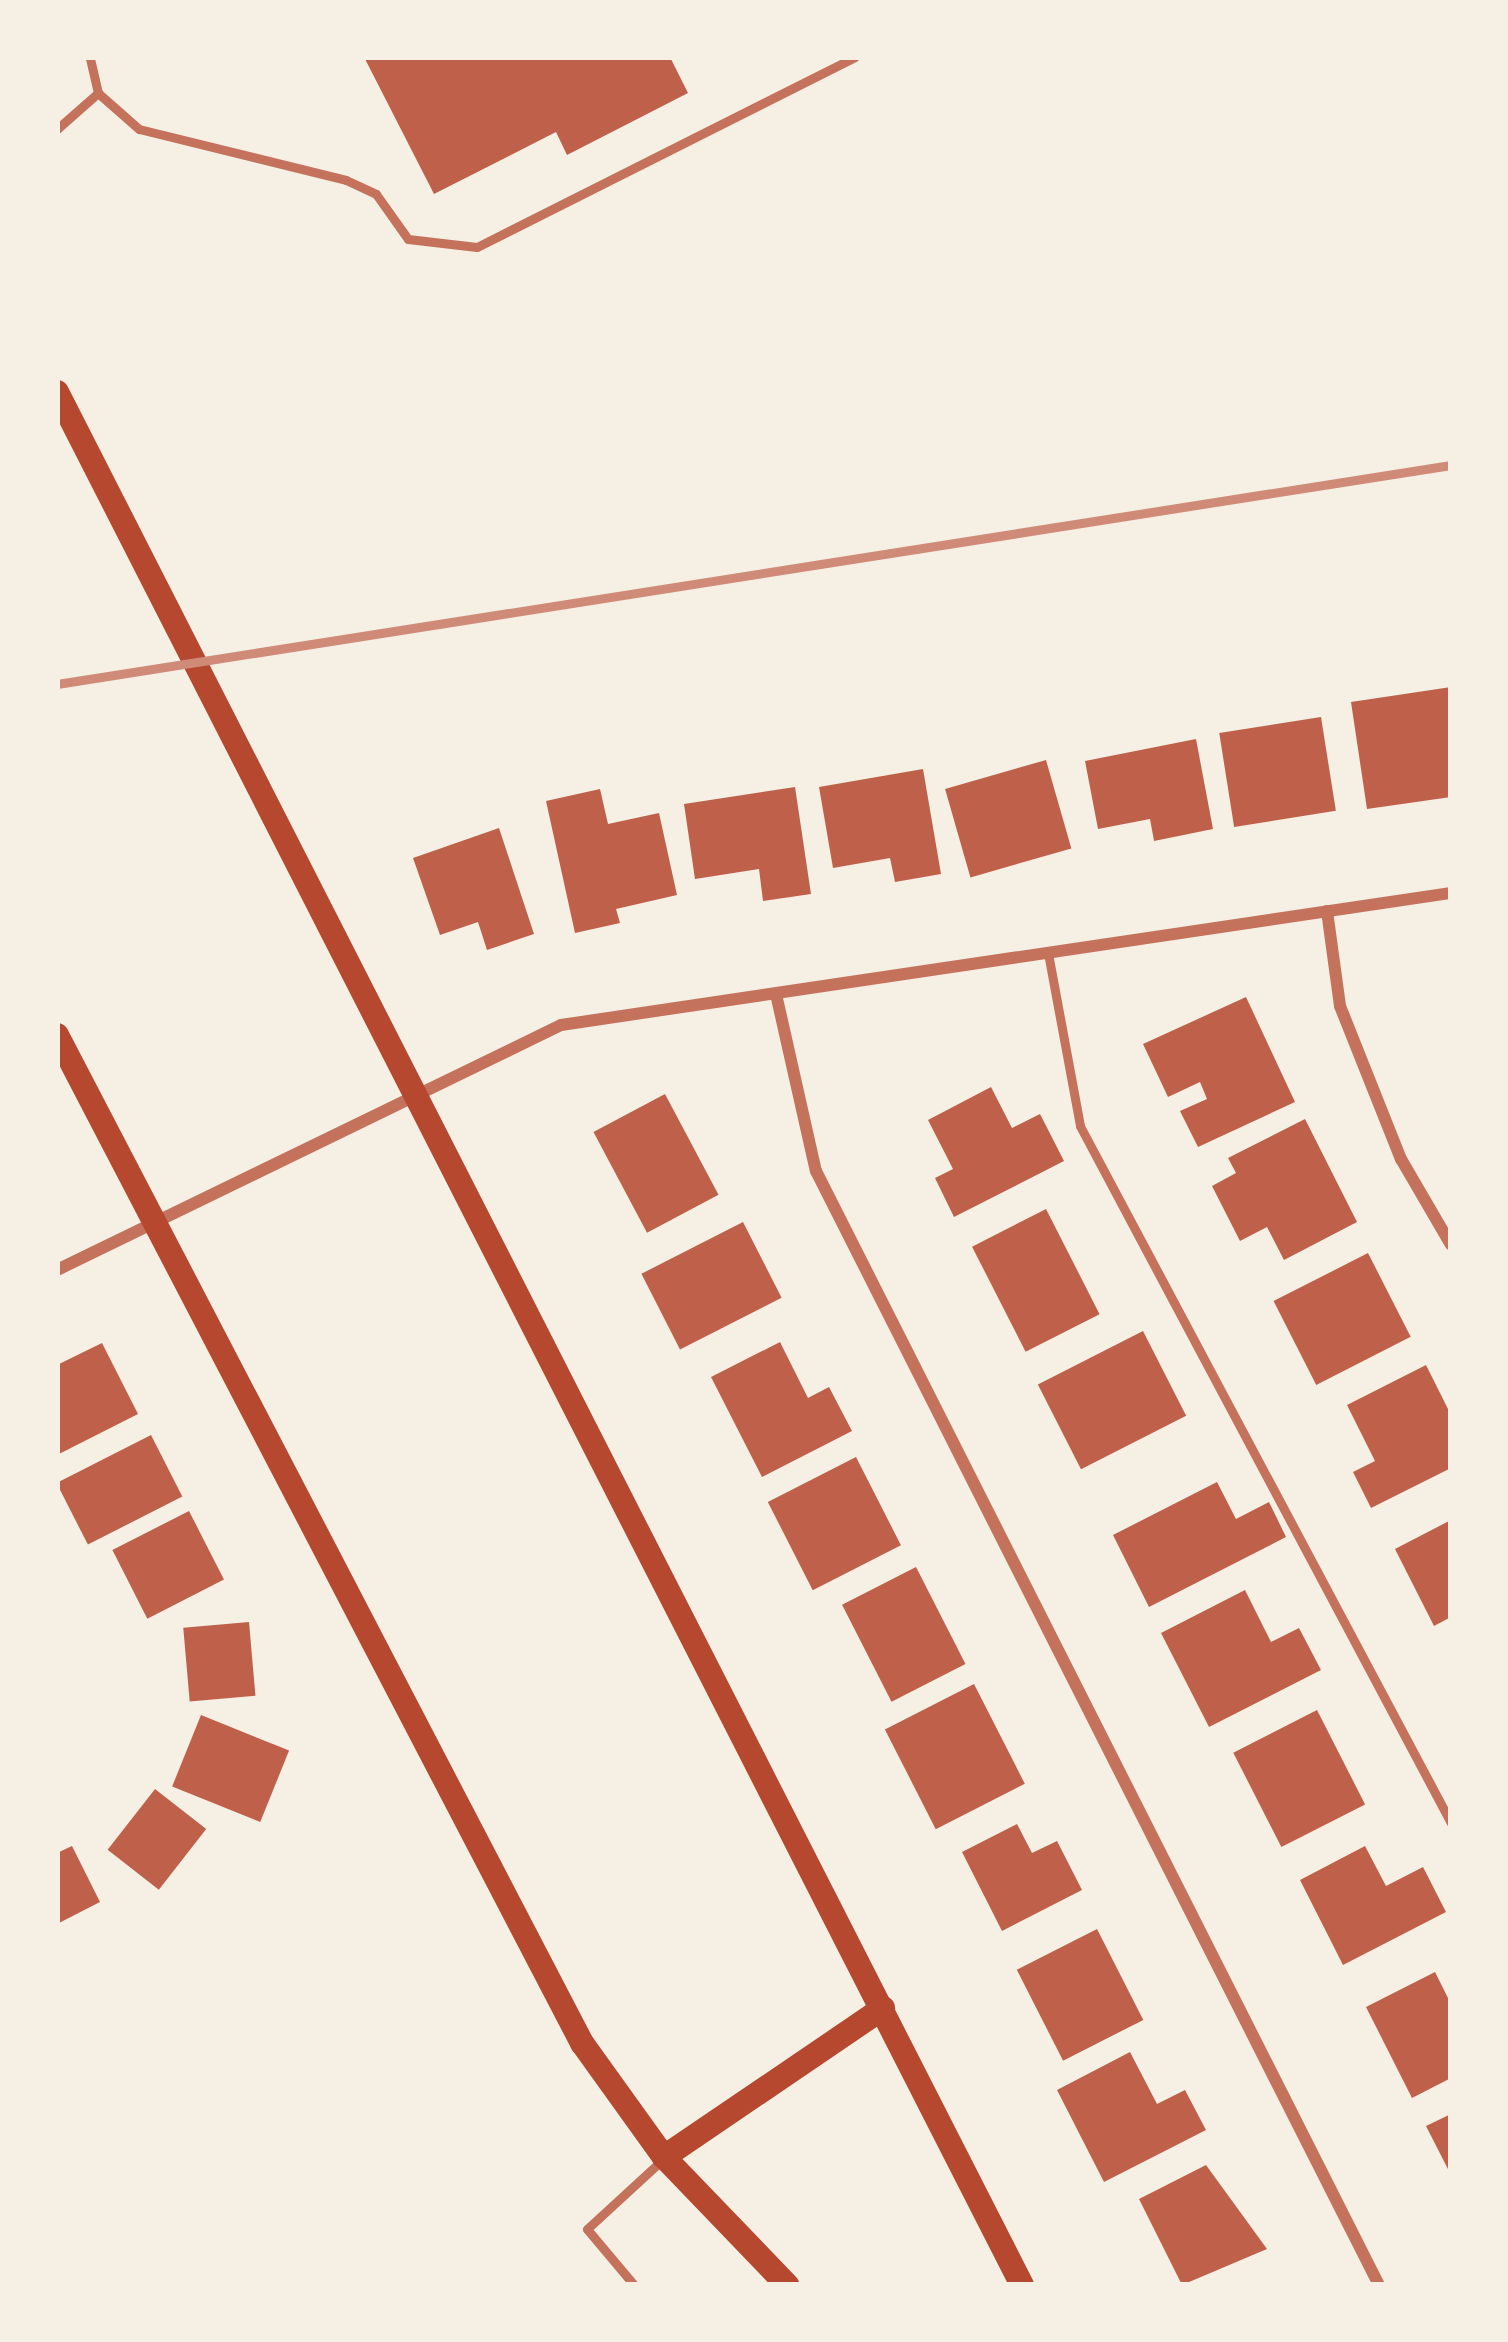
<!DOCTYPE html>
<html>
<head>
<meta charset="utf-8">
<style>
	body { margin:0 }
	#map { position:relative; width:1508px; height:2342px; overflow:hidden; background:#f6efe4; font-family:"Space Grotesk",sans-serif }
	div>[style] { position:absolute }
	.building>* { inset:0; background:#bf614a; transform-origin:0 0 }
	.service>* { height:9px; margin:-4.5px; padding:0 4.5px; transform-origin:4.5px; border-radius:4.5px; background:#c5725c }
	.minor>* { height:12px; margin:-6px; padding:0 6px; transform-origin:6px; border-radius:6px; background:#c5725c }
	.secondary>* { height:24px; margin:-12px; padding:0 12px; transform-origin:12px; border-radius:12px; background:#b5482f }
	.rail>* { height:9px; margin:-4.5px; padding:0 4.5px; transform-origin:4.5px; border-radius:4.5px; background:#cf8b77 }
	span { translate:-50% -50%; white-space:nowrap; text-align:center; line-height:1.15; -webkit-text-stroke:10px #f6efe4; paint-order:stroke }
	.frame { position:absolute; inset:0; border:60px solid #f6efe4; pointer-events:none }
</style>
</head>
<body>
<div id="map">
	<div class="building">
		<div style="clip-path:polygon(364px 57px,670px 57px,688px 93px,567px 155px,556px 132px,434px 194px)"></div>
		<div style="clip-path:polygon(1451px 687px,1451px 797px,1367px 809px,1351px 702px)"></div>
		<div style="left:1321px;top:717px;width:95px;height:103px;rotate:81deg"></div>
		<div style="clip-path:polygon(1196px 739px,1213px 829px,1154px 841px,1150px 819px,1098px 829px,1085px 761px)"></div>
		<div style="left:1046px;top:760px;width:92px;height:105px;rotate:74deg"></div>
		<div style="clip-path:polygon(923px 769px,941px 874px,895px 882px,890px 858px,833px 868px,819px 787px)"></div>
		<div style="clip-path:polygon(795px 787px,811px 894px,763px 901px,759px 869px,695px 879px,684px 804px)"></div>
		<div style="clip-path:polygon(600px 789px,608px 824px,659px 813px,677px 895px,616px 909px,620px 923px,575px 933px,546px 801px)"></div>
		<div style="clip-path:polygon(499px 828px,534px 934px,487px 950px,478px 922px,440px 935px,413px 858px)"></div>
		<div style="clip-path:polygon(1246px 997px,1295px 1102px,1198px 1147px,1180px 1111px,1207px 1099px,1200px 1082px,1168px 1097px,1143px 1044px)"></div>
		<div style="clip-path:polygon(991px 1087px,1012px 1128px,1040px 1114px,1064px 1161px,954px 1217px,935px 1178px,953px 1169px,928px 1120px)"></div>
		<div style="left:665px;top:1094px;width:114px;height:81px;rotate:62deg"></div>
		<div style="clip-path:polygon(1305px 1119px,1357px 1222px,1284px 1260px,1267px 1227px,1240px 1241px,1212px 1186px,1236px 1173px,1228px 1158px)"></div>
		<div style="left:1046px;top:1209px;width:118px;height:83px;rotate:63deg"></div>
		<div style="left:743px;top:1222px;width:85px;height:114px;rotate:63deg"></div>
		<div style="left:1368px;top:1253px;width:94px;height:106px;rotate:63deg"></div>
		<div style="left:1143px;top:1331px;width:95px;height:118px;rotate:63deg"></div>
		<div style="clip-path:polygon(780px 1342px,808px 1398px,829px 1387px,852px 1431px,762px 1477px,711px 1377px)"></div>
		<div style="clip-path:polygon(102px 1343px,138px 1414px,57px 1455px,57px 1365px)"></div>
		<div style="clip-path:polygon(1426px 1365px,1451px 1415px,1451px 1468px,1371px 1508px,1353px 1472px,1375px 1461px,1347px 1405px)"></div>
		<div style="left:151px;top:1435px;width:69px;height:106px;rotate:63deg"></div>
		<div style="left:856px;top:1457px;width:99px;height:99px;rotate:63deg"></div>
		<div style="clip-path:polygon(1217px 1482px,1236px 1519px,1269px 1502px,1286px 1537px,1149px 1607px,1113px 1535px)"></div>
		<div style="left:189px;top:1511px;width:77px;height:86px;rotate:63deg"></div>
		<div style="clip-path:polygon(1451px 1520px,1451px 1617px,1434px 1626px,1395px 1549px)"></div>
		<div style="left:916px;top:1567px;width:109px;height:83px;rotate:63deg"></div>
		<div style="clip-path:polygon(1245px 1590px,1271px 1642px,1299px 1628px,1321px 1670px,1209px 1727px,1161px 1633px)"></div>
		<div style="left:249px;top:1622px;width:74px;height:66px;rotate:85deg"></div>
		<div style="left:974px;top:1684px;width:112px;height:100px;rotate:63deg"></div>
		<div style="left:1317px;top:1710px;width:106px;height:94px;rotate:63deg"></div>
		<div style="left:201px;top:1715px;width:95px;height:77px;rotate:22deg"></div>
		<div style="left:155px;top:1789px;width:65px;height:77px;rotate:38deg"></div>
		<div style="clip-path:polygon(1017px 1824px,1032px 1853px,1057px 1841px,1082px 1890px,1002px 1931px,962px 1852px)"></div>
		<div style="clip-path:polygon(72px 1846px,100px 1902px,57px 1924px,57px 1853px)"></div>
		<div style="clip-path:polygon(1365px 1846px,1386px 1886px,1423px 1867px,1446px 1912px,1343px 1965px,1300px 1880px)"></div>
		<div style="left:1097px;top:1929px;width:102px;height:90px;rotate:63deg"></div>
		<div style="clip-path:polygon(1435px 1972px,1451px 2004px,1451px 2078px,1412px 2098px,1366px 2007px)"></div>
		<div style="clip-path:polygon(1130px 2052px,1157px 2104px,1185px 2090px,1206px 2130px,1104px 2182px,1057px 2090px)"></div>
		<div style="clip-path:polygon(1451px 2114px,1451px 2175px,1426px 2126px)"></div>
		<div style="clip-path:polygon(1206px 2165px,1267px 2249px,1182px 2285px,1139px 2199px)"></div>
	</div>
	<div class="service">
		<div style="left:98px;top:93px;width:55px;rotate:41.3deg"></div>
		<div style="left:139px;top:129px;width:213px;rotate:13.8deg"></div>
		<div style="left:346px;top:180px;width:33px;rotate:25deg"></div>
		<div style="left:376px;top:194px;width:55px;rotate:54.6deg"></div>
		<div style="left:408px;top:239px;width:69px;rotate:6.6deg"></div>
		<div style="left:477px;top:247px;width:423px;rotate:-26.7deg"></div>
		<div style="left:57px;top:129px;width:55px;rotate:-41.3deg"></div>
		<div style="left:98px;top:93px;width:37px;rotate:-103deg"></div>
		<div style="left:1048px;top:953px;width:176px;rotate:79.5deg"></div>
		<div style="left:1080px;top:1126px;width:790px;rotate:61.97deg"></div>
		<div style="left:634px;top:2285px;width:73px;rotate:-130deg"></div>
		<div style="left:587px;top:2229px;width:102px;rotate:-42.6deg"></div>
	</div>
	<div class="minor">
		<div style="left:1327px;top:911px;width:96px;rotate:82.2deg"></div>
		<div style="left:1340px;top:1006px;width:165px;rotate:68.3deg"></div>
		<div style="left:1401px;top:1159px;width:99px;rotate:59.8deg"></div>
		<div style="left:776px;top:994px;width:181px;rotate:77.3deg"></div>
		<div style="left:816px;top:1171px;width:1248px;rotate:63.19deg"></div>
		<div style="left:57px;top:1270px;width:560px;rotate:-25.92deg"></div>
		<div style="left:561px;top:1025px;width:900px;rotate:-8.44deg"></div>
	</div>
	<div class="secondary">
		<div style="left:57px;top:392px;width:2125px;rotate:62.99deg"></div>
		<div style="left:57px;top:1035px;width:1137px;rotate:62.49deg"></div>
		<div style="left:582px;top:2043px;width:140px;rotate:54.3deg"></div>
		<div style="left:664px;top:2157px;width:178px;rotate:46.1deg"></div>
		<div style="left:664px;top:2157px;width:265px;rotate:-34.2deg"></div>
	</div>
	<div class="rail">
		<div style="left:57px;top:684px;width:1411px;rotate:-8.93deg"></div>
	</div>
	<div class="frame"></div>
</div>
</body>
</html>
